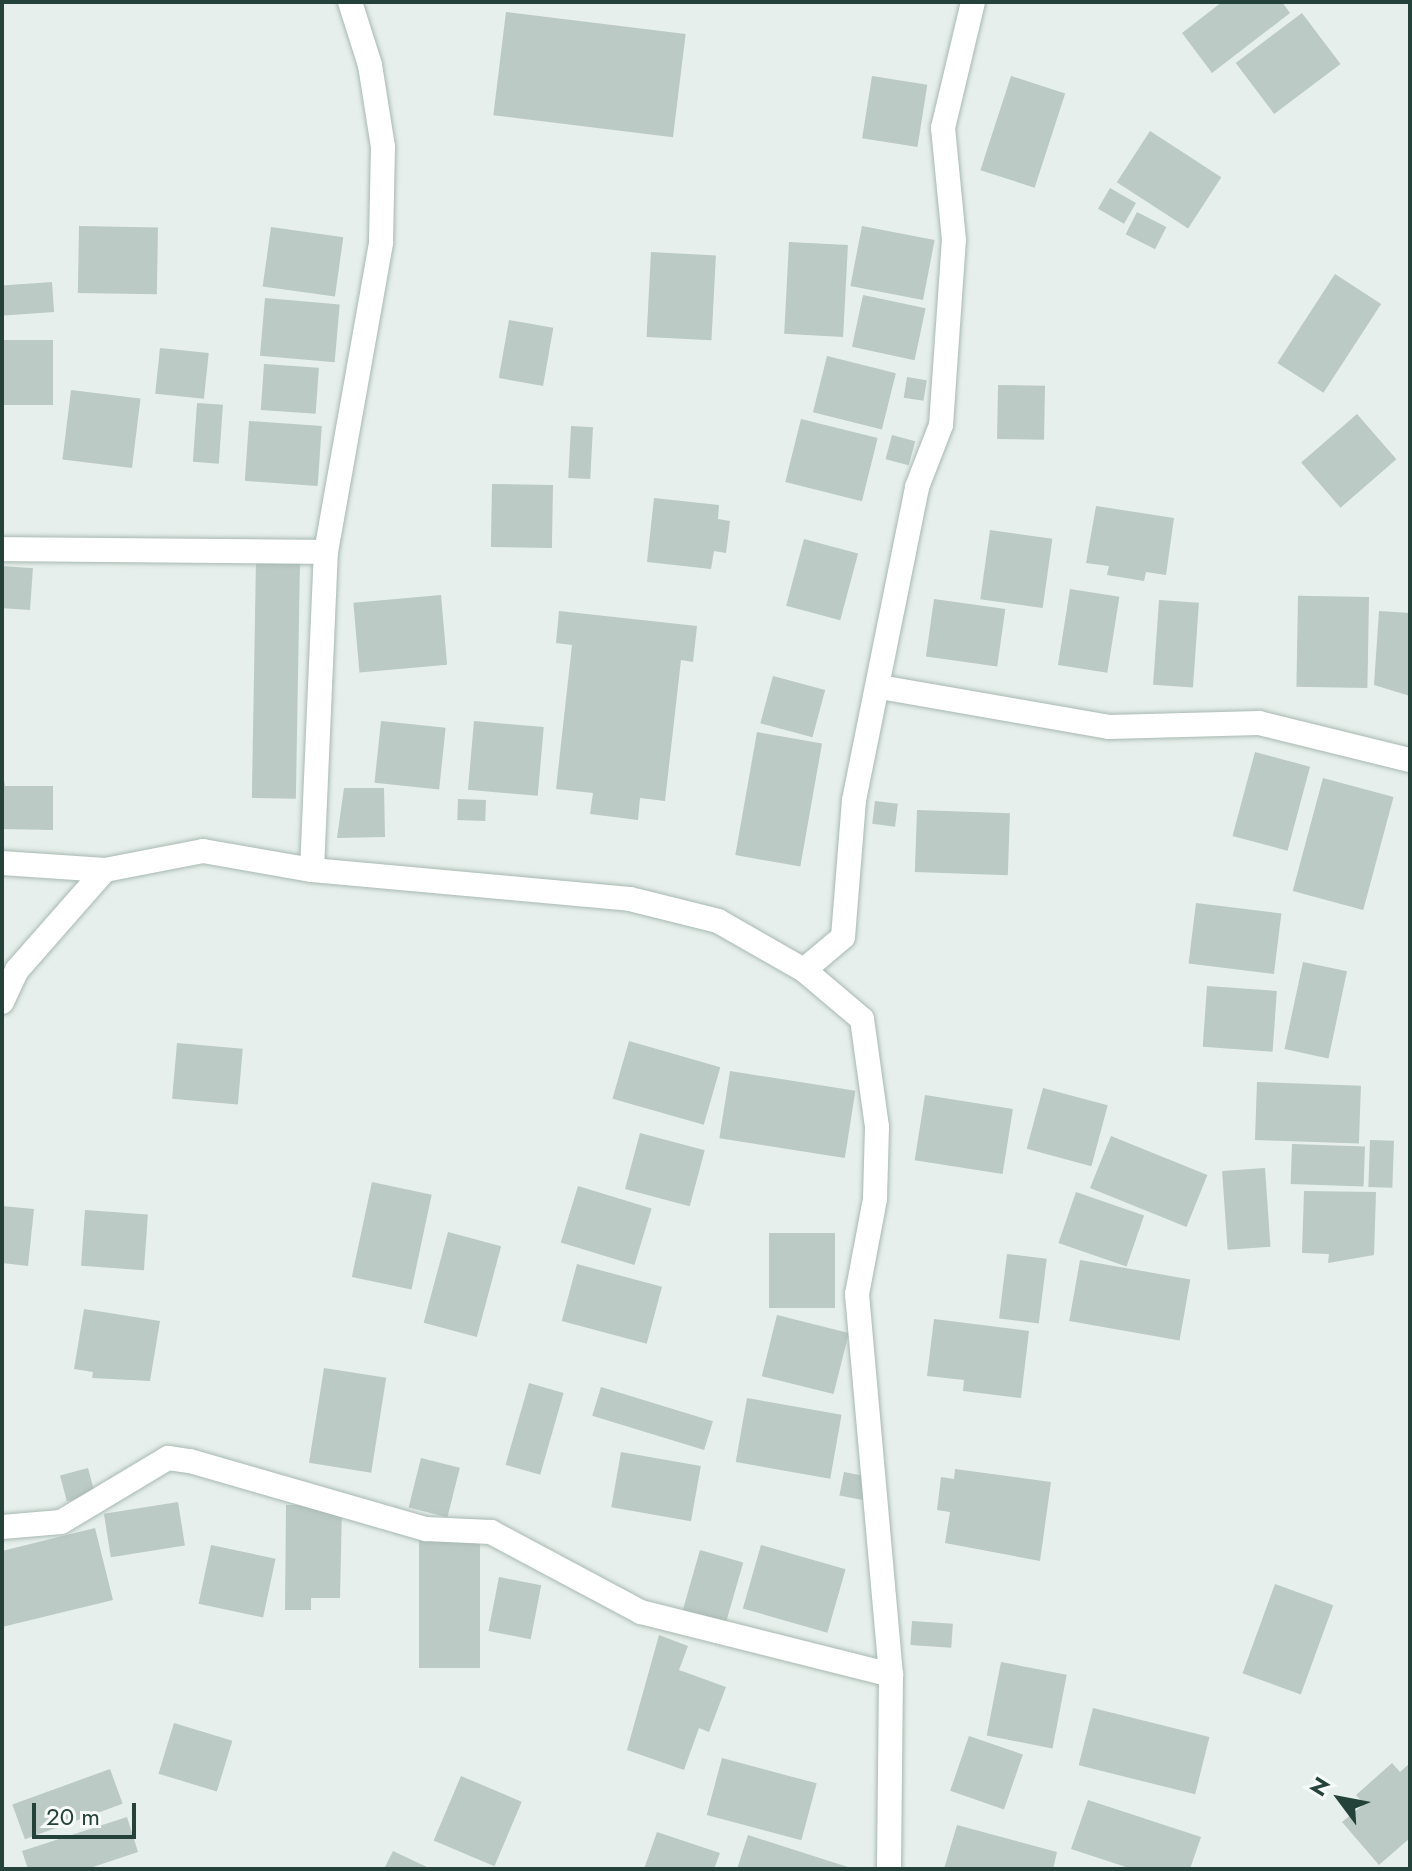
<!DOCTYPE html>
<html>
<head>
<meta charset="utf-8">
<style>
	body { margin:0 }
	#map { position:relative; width:1412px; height:1871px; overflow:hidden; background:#e6efeb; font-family:Jost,sans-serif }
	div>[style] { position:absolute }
	.building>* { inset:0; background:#bbcac4; transform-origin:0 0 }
	.roads { filter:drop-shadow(0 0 2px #a8b8b2) drop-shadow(0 0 2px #a8b8b2) }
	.minor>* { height:24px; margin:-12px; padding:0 12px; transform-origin:12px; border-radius:12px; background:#fff }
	span { translate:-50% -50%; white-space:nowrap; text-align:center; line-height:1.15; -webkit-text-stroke:6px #f7fbf9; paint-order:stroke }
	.frame { position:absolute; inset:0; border:4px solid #24423a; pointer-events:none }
	.north { position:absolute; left:1300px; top:1759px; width:80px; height:80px; -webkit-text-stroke:6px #f7fbf9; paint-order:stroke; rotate:302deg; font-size:22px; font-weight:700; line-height:32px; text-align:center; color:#24423a }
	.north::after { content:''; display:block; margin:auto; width:28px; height:36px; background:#24423a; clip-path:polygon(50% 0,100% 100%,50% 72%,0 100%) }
	.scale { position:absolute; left:32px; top:1803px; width:104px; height:36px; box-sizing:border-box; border:4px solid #24423a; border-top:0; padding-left:10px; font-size:24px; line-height:28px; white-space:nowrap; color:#24423a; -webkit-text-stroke:6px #f7fbf9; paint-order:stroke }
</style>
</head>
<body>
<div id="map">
	<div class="building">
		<div style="clip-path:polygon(1222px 2px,1282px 2px,1290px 13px,1212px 73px,1182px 33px)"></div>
		<div style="left:506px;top:12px;width:181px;height:104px;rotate:7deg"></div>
		<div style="left:1302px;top:13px;width:64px;height:83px;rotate:53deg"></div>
		<div style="left:872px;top:76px;width:56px;height:63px;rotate:9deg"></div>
		<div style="left:1011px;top:76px;width:57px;height:99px;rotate:18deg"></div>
		<div style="left:1150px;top:131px;width:85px;height:61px;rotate:33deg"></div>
		<div style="left:1110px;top:188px;width:30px;height:24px;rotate:30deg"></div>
		<div style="left:1137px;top:212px;width:33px;height:25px;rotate:27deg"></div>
		<div style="left:79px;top:226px;width:79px;height:67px;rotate:1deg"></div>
		<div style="left:862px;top:226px;width:74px;height:61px;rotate:11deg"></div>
		<div style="left:271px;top:227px;width:73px;height:60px;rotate:8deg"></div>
		<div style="left:789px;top:242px;width:59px;height:92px;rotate:3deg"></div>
		<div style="left:651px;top:252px;width:65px;height:85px;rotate:3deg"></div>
		<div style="left:1335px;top:274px;width:55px;height:106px;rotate:33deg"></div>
		<div style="left:52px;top:282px;width:30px;height:50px;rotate:86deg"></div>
		<div style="left:863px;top:295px;width:64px;height:53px;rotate:12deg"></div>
		<div style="left:265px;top:298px;width:75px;height:58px;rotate:5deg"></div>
		<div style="left:509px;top:320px;width:45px;height:59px;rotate:10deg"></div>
		<div style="left:2px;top:340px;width:51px;height:65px"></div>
		<div style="left:160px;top:348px;width:49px;height:46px;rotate:6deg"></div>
		<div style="left:827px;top:356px;width:71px;height:58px;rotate:14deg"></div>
		<div style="left:264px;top:364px;width:55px;height:46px;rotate:4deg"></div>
		<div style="left:907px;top:377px;width:20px;height:21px;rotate:9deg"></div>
		<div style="left:998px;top:385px;width:47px;height:54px;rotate:1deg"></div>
		<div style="left:71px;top:390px;width:70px;height:70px;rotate:7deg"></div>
		<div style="left:197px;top:403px;width:26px;height:59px;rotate:4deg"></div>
		<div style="left:1357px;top:414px;width:60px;height:74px;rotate:49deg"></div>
		<div style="left:801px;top:419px;width:79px;height:65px;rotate:14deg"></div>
		<div style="left:249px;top:421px;width:73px;height:60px;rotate:4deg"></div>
		<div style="left:571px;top:426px;width:22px;height:52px;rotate:3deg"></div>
		<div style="left:892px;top:435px;width:24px;height:25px;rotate:15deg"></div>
		<div style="left:492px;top:484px;width:61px;height:63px;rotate:1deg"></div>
		<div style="clip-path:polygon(654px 498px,719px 505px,718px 519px,730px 521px,726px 553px,714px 551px,711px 569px,647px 562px)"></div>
		<div style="clip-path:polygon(1096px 506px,1174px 518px,1166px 575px,1146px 572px,1144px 581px,1107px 575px,1109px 566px,1086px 563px)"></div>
		<div style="left:990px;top:530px;width:63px;height:70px;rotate:8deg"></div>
		<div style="left:804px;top:539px;width:56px;height:69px;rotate:15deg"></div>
		<div style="left:256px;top:560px;width:44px;height:238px;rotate:1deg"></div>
		<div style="left:2px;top:566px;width:31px;height:42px;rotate:4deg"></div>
		<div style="left:1070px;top:589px;width:50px;height:77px;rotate:9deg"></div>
		<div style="left:441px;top:595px;width:70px;height:88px;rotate:85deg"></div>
		<div style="left:1369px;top:597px;width:91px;height:71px;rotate:91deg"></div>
		<div style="left:934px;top:599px;width:72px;height:58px;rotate:8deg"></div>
		<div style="left:1159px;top:600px;width:40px;height:85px;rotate:4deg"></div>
		<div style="clip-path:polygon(559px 611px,697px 626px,693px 662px,681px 660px,665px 801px,640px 798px,638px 820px,590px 814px,593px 793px,556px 789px,572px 645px,556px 643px)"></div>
		<div style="clip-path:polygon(1379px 611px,1410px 613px,1410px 696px,1374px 685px)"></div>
		<div style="left:773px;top:676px;width:54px;height:49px;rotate:15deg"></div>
		<div style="left:381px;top:721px;width:65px;height:62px;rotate:6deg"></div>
		<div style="left:474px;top:721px;width:70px;height:69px;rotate:5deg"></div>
		<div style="left:757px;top:732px;width:66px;height:125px;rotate:10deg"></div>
		<div style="left:1255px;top:752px;width:57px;height:87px;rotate:15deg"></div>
		<div style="clip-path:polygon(2px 769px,5px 786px,53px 786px,53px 830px,2px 829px)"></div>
		<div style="left:1323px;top:778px;width:73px;height:117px;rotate:15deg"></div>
		<div style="clip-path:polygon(344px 788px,384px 788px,385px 837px,337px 838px)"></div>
		<div style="left:458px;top:799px;width:28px;height:21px;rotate:2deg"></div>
		<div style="left:875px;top:801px;width:23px;height:23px;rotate:7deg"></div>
		<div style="left:917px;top:810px;width:93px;height:62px;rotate:2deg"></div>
		<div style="left:1196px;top:903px;width:86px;height:61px;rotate:7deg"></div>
		<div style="left:1303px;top:962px;width:45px;height:89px;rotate:12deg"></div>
		<div style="left:1207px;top:986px;width:70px;height:61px;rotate:4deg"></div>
		<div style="left:629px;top:1041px;width:95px;height:60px;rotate:16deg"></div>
		<div style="left:177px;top:1043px;width:66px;height:56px;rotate:5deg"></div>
		<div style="left:730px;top:1071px;width:127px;height:68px;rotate:9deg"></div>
		<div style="left:1257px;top:1082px;width:104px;height:58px;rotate:2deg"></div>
		<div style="left:1043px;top:1088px;width:67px;height:63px;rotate:15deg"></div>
		<div style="left:925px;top:1095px;width:89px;height:66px;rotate:9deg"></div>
		<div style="left:640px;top:1133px;width:67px;height:58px;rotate:15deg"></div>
		<div style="left:1111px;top:1136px;width:104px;height:56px;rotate:22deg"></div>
		<div style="left:1370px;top:1140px;width:24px;height:47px;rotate:2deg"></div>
		<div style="left:1292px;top:1144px;width:73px;height:40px;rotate:2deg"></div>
		<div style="left:1265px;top:1168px;width:79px;height:43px;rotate:86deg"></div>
		<div style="left:372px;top:1182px;width:61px;height:97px;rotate:12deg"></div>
		<div style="left:578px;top:1186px;width:77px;height:59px;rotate:17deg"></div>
		<div style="clip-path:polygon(1304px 1191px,1376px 1192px,1374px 1255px,1328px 1263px,1329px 1254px,1302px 1253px)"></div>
		<div style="left:1076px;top:1192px;width:72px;height:54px;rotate:19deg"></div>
		<div style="clip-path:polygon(2px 1206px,34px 1209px,28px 1266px,2px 1263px)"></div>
		<div style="left:85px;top:1210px;width:63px;height:56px;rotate:4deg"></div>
		<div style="left:448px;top:1232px;width:55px;height:94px;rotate:15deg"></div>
		<div style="left:769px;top:1233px;width:66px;height:75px"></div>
		<div style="left:1007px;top:1254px;width:40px;height:65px;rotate:7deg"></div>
		<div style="left:1080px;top:1260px;width:112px;height:62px;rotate:10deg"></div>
		<div style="left:577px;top:1264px;width:88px;height:59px;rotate:15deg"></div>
		<div style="clip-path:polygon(84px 1309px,160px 1321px,150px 1381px,92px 1378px,93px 1372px,74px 1369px)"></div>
		<div style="left:777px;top:1315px;width:74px;height:63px;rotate:14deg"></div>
		<div style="clip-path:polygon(934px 1319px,1029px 1331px,1021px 1398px,963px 1391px,964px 1380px,927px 1376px)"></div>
		<div style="left:324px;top:1368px;width:63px;height:96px;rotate:9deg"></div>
		<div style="left:529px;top:1383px;width:36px;height:85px;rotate:16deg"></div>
		<div style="left:601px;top:1387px;width:117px;height:30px;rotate:17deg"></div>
		<div style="left:747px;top:1398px;width:96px;height:65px;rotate:10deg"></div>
		<div style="left:621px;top:1452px;width:81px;height:56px;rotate:10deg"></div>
		<div style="left:421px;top:1458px;width:40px;height:51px;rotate:14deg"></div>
		<div style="left:88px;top:1468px;width:27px;height:29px;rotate:75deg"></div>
		<div style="clip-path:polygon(955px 1469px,1051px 1482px,1040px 1561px,945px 1543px,950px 1512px,937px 1510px,941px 1477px,954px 1479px)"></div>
		<div style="left:844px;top:1472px;width:25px;height:24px;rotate:11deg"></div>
		<div style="left:178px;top:1502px;width:44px;height:75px;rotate:81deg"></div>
		<div style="clip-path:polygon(286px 1505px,342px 1505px,340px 1598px,311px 1598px,311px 1610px,285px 1610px)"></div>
		<div style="clip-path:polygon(95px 1528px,113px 1600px,2px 1627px,2px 1551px)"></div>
		<div style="left:419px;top:1541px;width:61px;height:127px"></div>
		<div style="left:211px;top:1545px;width:66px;height:60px;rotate:12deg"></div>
		<div style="left:761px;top:1545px;width:88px;height:66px;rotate:16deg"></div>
		<div style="left:700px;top:1550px;width:45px;height:66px;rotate:16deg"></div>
		<div style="left:499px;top:1577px;width:43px;height:55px;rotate:11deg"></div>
		<div style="left:1275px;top:1584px;width:62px;height:95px;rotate:20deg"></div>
		<div style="left:912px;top:1621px;width:41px;height:24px;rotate:4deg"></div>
		<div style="clip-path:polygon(659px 1635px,688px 1646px,679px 1670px,726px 1687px,709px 1732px,699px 1728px,684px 1770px,627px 1750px)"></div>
		<div style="left:1001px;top:1662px;width:67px;height:75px;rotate:11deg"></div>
		<div style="left:1093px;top:1708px;width:120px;height:59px;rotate:14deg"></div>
		<div style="left:174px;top:1723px;width:61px;height:53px;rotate:17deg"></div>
		<div style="left:969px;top:1736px;width:57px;height:58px;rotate:19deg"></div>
		<div style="left:722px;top:1758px;width:98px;height:59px;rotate:15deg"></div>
		<div style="clip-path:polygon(1392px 1763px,1400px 1772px,1410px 1763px,1410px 1838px,1379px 1865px,1342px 1822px,1364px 1804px,1356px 1795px)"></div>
		<div style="left:110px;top:1769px;width:37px;height:104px;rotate:70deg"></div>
		<div style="left:461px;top:1776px;width:66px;height:70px;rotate:23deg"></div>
		<div style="clip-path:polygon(1088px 1800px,1201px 1837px,1190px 1869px,1132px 1869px,1071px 1849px)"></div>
		<div style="clip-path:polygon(127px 1817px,138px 1852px,87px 1869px,28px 1869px,22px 1851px)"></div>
		<div style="clip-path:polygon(957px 1825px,1057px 1852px,1053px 1869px,944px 1869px)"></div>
		<div style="clip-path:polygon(657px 1832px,720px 1853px,714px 1869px,644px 1869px)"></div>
		<div style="clip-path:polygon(748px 1835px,851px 1868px,850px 1869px,737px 1869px)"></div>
		<div style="clip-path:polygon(393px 1851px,431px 1869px,384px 1869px)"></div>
	</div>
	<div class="roads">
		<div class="minor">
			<div style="left:2px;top:549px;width:324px;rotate:0.5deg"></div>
			<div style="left:880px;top:687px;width:232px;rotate:9.9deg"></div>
			<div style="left:1109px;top:727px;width:150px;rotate:-1.5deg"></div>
			<div style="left:1259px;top:723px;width:155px;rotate:13.8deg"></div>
			<div style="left:2px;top:863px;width:103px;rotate:3.9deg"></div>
			<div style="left:312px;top:870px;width:318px;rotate:-87.5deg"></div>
			<div style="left:326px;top:552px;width:315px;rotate:-79.9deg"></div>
			<div style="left:381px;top:242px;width:95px;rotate:-88.8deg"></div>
			<div style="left:383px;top:147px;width:83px;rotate:-99deg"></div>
			<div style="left:370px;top:65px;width:66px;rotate:-107.6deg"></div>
			<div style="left:804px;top:970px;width:51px;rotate:-40.2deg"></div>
			<div style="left:843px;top:937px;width:137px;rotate:-85.4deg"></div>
			<div style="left:854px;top:800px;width:319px;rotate:-78.6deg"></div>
			<div style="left:917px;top:487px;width:66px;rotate:-68.8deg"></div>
			<div style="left:941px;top:425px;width:185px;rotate:-86deg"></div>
			<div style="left:954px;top:240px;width:113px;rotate:-95.6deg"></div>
			<div style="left:943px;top:128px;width:130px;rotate:-76.6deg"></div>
			<div style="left:2px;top:1002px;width:35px;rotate:-65deg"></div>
			<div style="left:17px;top:970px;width:133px;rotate:-48.7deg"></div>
			<div style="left:105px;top:870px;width:100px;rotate:-11deg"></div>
			<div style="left:203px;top:851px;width:111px;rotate:9.9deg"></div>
			<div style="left:312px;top:870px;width:319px;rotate:5.2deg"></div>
			<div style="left:630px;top:899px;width:91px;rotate:14deg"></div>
			<div style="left:718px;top:921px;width:99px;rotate:29.7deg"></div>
			<div style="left:804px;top:970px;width:76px;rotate:40.2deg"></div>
			<div style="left:862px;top:1019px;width:109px;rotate:82.1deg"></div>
			<div style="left:877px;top:1127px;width:72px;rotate:91.6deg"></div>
			<div style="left:875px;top:1199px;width:97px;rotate:100.7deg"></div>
			<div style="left:857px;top:1294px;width:383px;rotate:84.9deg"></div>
			<div style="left:891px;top:1675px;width:194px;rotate:90.6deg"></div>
			<div style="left:2px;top:1527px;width:59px;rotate:-4.8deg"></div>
			<div style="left:61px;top:1522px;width:125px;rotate:-30.9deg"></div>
			<div style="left:168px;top:1458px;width:22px;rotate:8deg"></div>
			<div style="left:190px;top:1461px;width:246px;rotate:16.1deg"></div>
			<div style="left:426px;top:1529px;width:65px;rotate:2.6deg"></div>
			<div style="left:491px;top:1532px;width:170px;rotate:28.1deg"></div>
			<div style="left:641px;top:1612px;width:258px;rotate:14.1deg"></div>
		</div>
	</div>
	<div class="frame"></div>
	<div class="north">N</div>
	<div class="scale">20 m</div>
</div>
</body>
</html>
